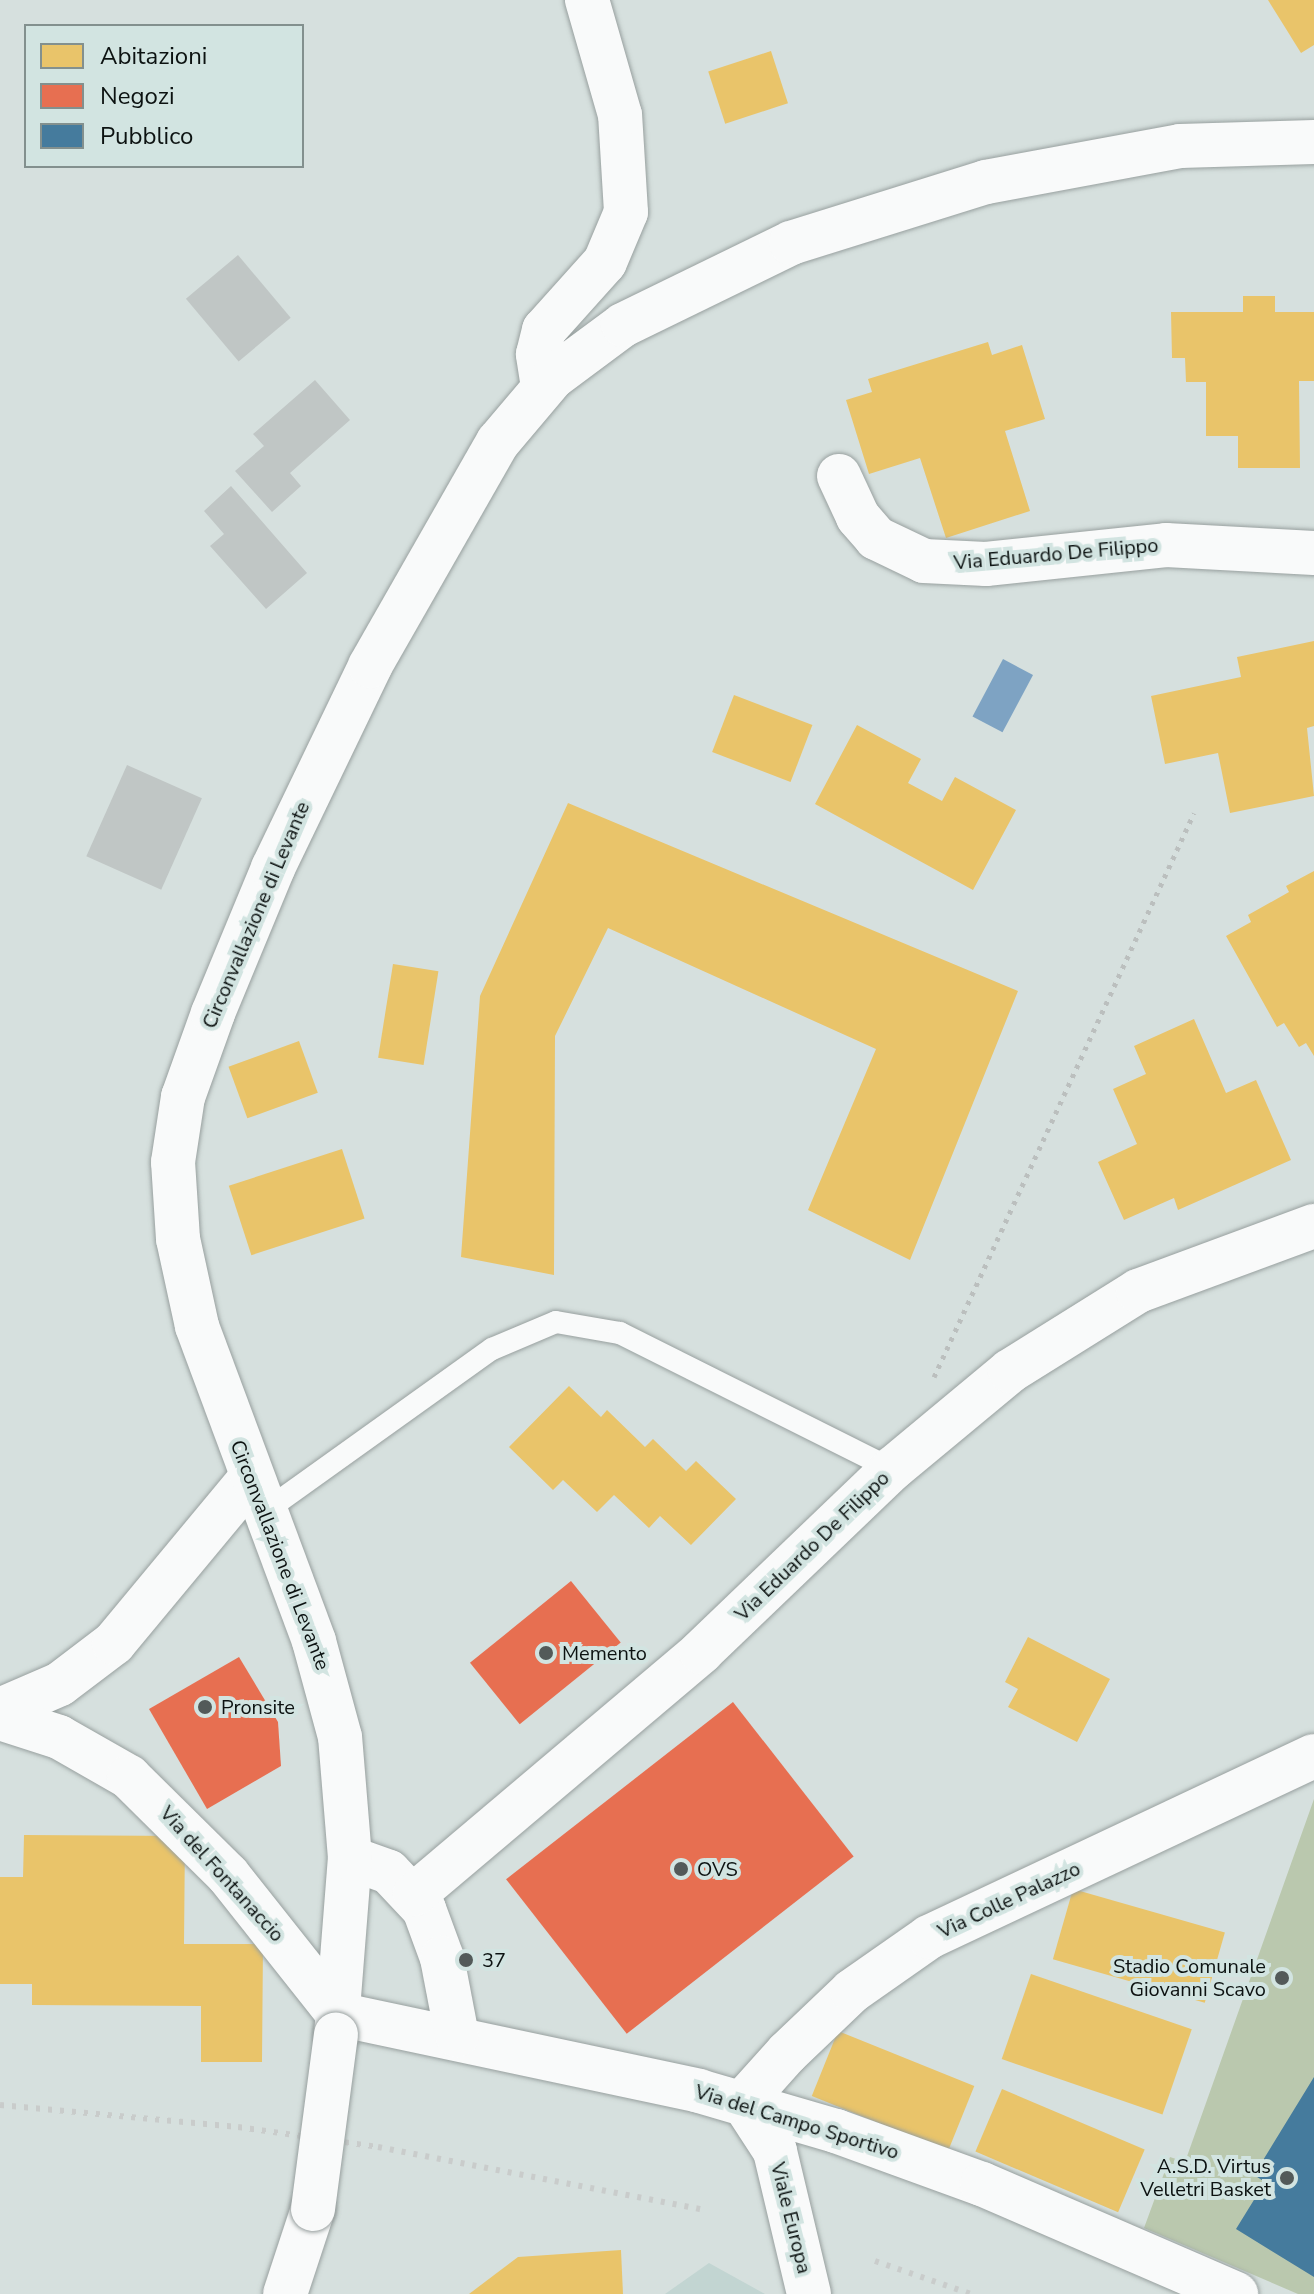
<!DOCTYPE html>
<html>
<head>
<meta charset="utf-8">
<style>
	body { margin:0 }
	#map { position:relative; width:1314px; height:2294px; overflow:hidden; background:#d6e0de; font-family:"Nunito Sans",sans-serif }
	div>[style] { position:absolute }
	.built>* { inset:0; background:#c2d5d2 }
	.green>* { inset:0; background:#bac8ae }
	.water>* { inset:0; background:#7ea3c3; transform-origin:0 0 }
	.homes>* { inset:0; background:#e9c46a; transform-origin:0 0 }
	.shops>* { inset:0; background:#e76f51; transform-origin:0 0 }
	.public>* { inset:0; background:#457b9d }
	.building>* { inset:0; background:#c0c6c5; transform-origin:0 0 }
	.path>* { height:5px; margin-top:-2.5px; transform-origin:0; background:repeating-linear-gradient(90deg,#bbbfbe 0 4px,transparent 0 10px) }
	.roads { filter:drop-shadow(0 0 2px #98a09f) drop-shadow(0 0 2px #98a09f) }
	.service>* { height:22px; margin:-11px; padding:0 11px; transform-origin:11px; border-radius:11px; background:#f9fafa }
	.minor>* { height:44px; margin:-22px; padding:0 22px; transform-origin:22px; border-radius:22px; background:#f9fafa }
	.primary>* { height:44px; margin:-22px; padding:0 22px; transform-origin:22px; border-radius:22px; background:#f9fafa }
	.rail>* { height:6px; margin-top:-3px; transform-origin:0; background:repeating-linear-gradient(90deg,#c9cccb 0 4px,transparent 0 12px) }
	.bridges { filter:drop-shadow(0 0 2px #98a09f) drop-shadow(0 0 2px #98a09f) }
	.primary-bridge>* { height:44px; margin:-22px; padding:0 22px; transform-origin:22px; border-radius:22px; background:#f9fafa }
	.dots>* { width:22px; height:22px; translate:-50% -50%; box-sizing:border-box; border:4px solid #d2e4e1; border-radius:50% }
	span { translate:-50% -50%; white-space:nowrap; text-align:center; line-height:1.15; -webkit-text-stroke:8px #d2e4e1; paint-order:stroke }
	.street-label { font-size:20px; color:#0c1211 }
	.poi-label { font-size:20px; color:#0c1211 }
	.left { translate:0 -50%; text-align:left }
	.right { translate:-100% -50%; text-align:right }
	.legend { position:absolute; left:24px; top:24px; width:280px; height:144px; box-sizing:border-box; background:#d2e4e1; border:2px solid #83908e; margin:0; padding:10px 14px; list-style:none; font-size:24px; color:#0c1211 }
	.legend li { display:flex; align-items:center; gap:16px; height:40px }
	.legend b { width:40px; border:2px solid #83908e }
</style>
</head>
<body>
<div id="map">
	<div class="built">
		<div style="clip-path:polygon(709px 2263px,765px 2294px,665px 2294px)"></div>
	</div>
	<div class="green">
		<div style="clip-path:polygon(1314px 1799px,1314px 2294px,1298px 2294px,1144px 2228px,1170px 2157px,1185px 2162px)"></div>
	</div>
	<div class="water">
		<div style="left:1003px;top:659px;width:34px;height:65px;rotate:28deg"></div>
	</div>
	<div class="homes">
		<div style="clip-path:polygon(1268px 0,1314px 0,1314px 45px,1301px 53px)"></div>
		<div style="left:771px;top:51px;width:55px;height:66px;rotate:72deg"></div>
		<div style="clip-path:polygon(1243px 296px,1275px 296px,1275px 312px,1314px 312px,1314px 381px,1299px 381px,1300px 468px,1238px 468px,1238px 436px,1206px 436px,1206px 382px,1186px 382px,1185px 358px,1172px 358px,1171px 312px,1243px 312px)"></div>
		<div style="clip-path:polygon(988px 342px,992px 355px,1022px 345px,1045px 419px,1005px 431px,1030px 511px,946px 538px,920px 458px,869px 474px,846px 400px,872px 392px,868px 379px)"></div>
		<div style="clip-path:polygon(1314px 641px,1314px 726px,1307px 728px,1314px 796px,1230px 813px,1218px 753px,1165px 764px,1151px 696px,1241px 677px,1237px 657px)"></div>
		<div style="left:734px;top:695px;width:84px;height:61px;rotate:21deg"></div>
		<div style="clip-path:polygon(857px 725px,921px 759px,908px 783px,942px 801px,955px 777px,1016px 810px,973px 890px,815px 804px)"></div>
		<div style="clip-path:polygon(568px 803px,1018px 991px,910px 1260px,808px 1210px,876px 1049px,608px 928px,555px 1036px,554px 1275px,461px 1257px,480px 996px)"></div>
		<div style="clip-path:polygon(1314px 871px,1314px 1056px,1306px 1043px,1299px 1047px,1284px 1023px,1277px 1027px,1226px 936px,1251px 922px,1248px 915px,1289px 892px,1286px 886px)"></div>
		<div style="left:393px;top:964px;width:46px;height:95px;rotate:9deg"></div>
		<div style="clip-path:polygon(1194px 1019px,1226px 1093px,1256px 1080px,1291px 1160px,1178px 1210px,1174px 1198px,1124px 1220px,1098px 1162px,1137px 1144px,1113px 1089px,1146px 1074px,1134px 1046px)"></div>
		<div style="left:299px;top:1041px;width:55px;height:75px;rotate:70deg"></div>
		<div style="left:342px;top:1149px;width:73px;height:119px;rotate:72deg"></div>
		<div style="clip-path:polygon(569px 1386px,601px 1417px,607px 1410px,645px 1447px,653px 1439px,686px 1471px,696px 1461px,736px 1499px,691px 1545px,660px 1516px,649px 1528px,614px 1495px,597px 1512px,563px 1480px,553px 1490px,509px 1447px)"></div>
		<div style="clip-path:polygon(1028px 1637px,1110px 1679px,1077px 1742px,1008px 1707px,1018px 1689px,1005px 1682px)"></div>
		<div style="clip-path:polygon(24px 1835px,185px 1836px,184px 1944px,263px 1944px,262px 2062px,201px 2062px,201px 2006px,32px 2005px,32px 1984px,0 1984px,0 1877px,23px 1877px)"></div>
		<div style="left:1073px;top:1889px;width:158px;height:73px;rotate:16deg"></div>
		<div style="left:1031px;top:1974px;width:170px;height:90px;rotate:19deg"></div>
		<div style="left:838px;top:2031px;width:147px;height:70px;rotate:22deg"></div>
		<div style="left:1002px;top:2089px;width:155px;height:68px;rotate:23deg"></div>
		<div style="clip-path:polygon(621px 2250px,623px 2294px,469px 2294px,518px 2257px)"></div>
	</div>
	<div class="shops">
		<div style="left:571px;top:1581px;width:79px;height:130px;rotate:51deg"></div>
		<div style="clip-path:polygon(239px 1657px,278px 1722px,281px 1766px,207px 1809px,149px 1709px)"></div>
		<div style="left:733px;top:1702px;width:196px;height:288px;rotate:52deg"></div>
	</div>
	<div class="public">
		<div style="clip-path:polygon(1314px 2077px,1314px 2277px,1236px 2229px,1265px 2182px,1254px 2175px)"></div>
	</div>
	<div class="building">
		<div style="left:238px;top:255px;width:82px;height:68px;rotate:50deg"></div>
		<div style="clip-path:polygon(315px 380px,350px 420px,290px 473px,301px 486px,272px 512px,235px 471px,264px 446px,253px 434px)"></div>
		<div style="clip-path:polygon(231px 486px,307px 573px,266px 609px,210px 546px,224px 534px,204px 511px)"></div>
		<div style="left:127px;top:765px;width:82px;height:100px;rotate:24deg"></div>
	</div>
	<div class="path">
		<div style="left:934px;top:1377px;width:621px;rotate:-65.25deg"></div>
	</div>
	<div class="roads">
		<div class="service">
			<div style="left:264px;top:1512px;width:280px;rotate:-35.6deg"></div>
			<div style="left:492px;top:1349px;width:69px;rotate:-22.9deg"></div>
			<div style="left:556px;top:1322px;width:65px;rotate:9.8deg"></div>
			<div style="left:620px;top:1333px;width:304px;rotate:26.6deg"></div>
		</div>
		<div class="minor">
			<div style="left:543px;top:387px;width:33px;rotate:-99deg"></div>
			<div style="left:538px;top:354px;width:25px;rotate:-76deg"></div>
			<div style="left:544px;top:330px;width:91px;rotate:-48.1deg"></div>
			<div style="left:605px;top:262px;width:54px;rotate:-67.2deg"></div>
			<div style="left:626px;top:212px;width:97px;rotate:-93.5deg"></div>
			<div style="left:620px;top:115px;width:120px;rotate:-106deg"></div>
			<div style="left:839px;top:476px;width:45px;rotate:65.1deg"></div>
			<div style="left:858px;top:517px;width:28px;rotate:49deg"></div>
			<div style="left:876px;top:538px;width:53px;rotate:25.6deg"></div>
			<div style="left:924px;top:561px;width:62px;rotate:2.8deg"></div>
			<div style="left:986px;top:564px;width:181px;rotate:-6deg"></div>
			<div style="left:1166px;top:545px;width:148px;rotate:3.1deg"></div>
			<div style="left:0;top:1710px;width:65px;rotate:-23.4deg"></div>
			<div style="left:60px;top:1684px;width:68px;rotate:-37.2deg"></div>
			<div style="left:114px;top:1643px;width:214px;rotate:-50.3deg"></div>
			<div style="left:0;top:1718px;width:62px;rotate:17.9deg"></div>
			<div style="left:59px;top:1737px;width:81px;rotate:29.7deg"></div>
			<div style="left:129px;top:1777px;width:139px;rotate:44.7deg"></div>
			<div style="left:228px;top:1875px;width:177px;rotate:51.6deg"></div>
			<div style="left:338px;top:2014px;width:369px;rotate:12deg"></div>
			<div style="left:699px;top:2091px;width:143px;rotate:16.3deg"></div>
			<div style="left:836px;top:2131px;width:155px;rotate:20deg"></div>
			<div style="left:982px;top:2184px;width:277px;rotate:23.4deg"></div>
			<div style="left:350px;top:1858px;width:41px;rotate:19.7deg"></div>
			<div style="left:389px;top:1872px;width:51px;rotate:46.6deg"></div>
			<div style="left:424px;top:1909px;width:52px;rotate:69.8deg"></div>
			<div style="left:442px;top:1958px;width:79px;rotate:79.1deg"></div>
			<div style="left:415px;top:1894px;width:375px;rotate:-40.2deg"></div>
			<div style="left:701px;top:1652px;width:265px;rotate:-43.8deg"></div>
			<div style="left:892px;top:1469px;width:153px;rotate:-39.7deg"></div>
			<div style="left:1010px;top:1371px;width:151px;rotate:-32deg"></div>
			<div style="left:1138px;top:1291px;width:188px;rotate:-20.3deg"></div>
			<div style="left:809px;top:2294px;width:147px;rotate:-103.4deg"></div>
			<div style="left:775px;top:2151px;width:59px;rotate:-123.1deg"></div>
			<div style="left:743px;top:2102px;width:66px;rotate:-48.1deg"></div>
			<div style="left:787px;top:2053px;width:90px;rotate:-43.6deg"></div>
			<div style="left:852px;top:1991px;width:94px;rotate:-35deg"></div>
			<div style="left:929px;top:1937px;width:425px;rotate:-25.2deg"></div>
		</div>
		<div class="primary">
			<div style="left:336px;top:2035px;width:178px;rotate:-85.5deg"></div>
			<div style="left:350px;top:1858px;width:121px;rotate:-94.7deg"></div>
			<div style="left:340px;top:1737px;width:99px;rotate:-105.2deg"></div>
			<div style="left:314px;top:1641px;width:336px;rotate:-110.4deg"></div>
			<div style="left:197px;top:1326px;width:89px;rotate:-102.3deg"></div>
			<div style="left:178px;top:1239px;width:77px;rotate:-93.7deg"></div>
			<div style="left:173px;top:1162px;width:66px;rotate:-81.3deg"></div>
			<div style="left:183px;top:1097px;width:89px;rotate:-70.3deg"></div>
			<div style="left:213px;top:1013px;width:157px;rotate:-67.5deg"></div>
			<div style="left:273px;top:868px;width:224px;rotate:-64.3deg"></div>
			<div style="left:370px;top:666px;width:258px;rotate:-60.3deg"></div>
			<div style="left:498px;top:442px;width:85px;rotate:-49.8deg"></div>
			<div style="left:553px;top:377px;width:87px;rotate:-36.6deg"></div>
			<div style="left:623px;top:325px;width:187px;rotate:-26deg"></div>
			<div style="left:791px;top:243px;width:204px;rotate:-17.4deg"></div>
			<div style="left:986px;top:182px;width:197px;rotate:-10.5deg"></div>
			<div style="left:1180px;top:146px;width:134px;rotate:-1.7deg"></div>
			<div style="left:285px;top:2294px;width:89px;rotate:-71.8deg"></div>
		</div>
	</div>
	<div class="rail">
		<div style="left:0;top:2105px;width:239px;rotate:5.3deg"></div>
		<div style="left:238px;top:2127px;width:141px;rotate:8.1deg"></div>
		<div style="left:378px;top:2147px;width:329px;rotate:10.9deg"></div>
		<div style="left:875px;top:2261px;width:102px;rotate:19deg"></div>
	</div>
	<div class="bridges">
		<div class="primary-bridge">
			<div style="left:313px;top:2209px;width:176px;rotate:-82.5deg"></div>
		</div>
	</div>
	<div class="dots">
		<div style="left:546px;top:1653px;background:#535a59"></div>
		<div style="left:205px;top:1707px;background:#535a59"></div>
		<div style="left:681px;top:1869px;background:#535a59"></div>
		<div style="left:466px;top:1960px;background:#535a59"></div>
		<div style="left:1282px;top:1978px;background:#535a59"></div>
		<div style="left:1287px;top:2178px;background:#535a59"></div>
	</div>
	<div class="street-label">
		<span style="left:1056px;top:554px;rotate:-5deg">Via Eduardo De Filippo</span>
		<span style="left:256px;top:915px;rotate:-67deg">Circonvallazione di Levante</span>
		<span style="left:812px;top:1546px;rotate:-44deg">Via Eduardo De Filippo</span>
		<span style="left:280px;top:1555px;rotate:69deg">Circonvallazione di Levante</span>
		<span style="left:222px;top:1874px;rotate:48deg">Via del Fontanaccio</span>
		<span style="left:1009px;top:1900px;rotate:-25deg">Via Colle Palazzo</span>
		<span style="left:797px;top:2122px;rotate:17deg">Via del Campo Sportivo</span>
		<span style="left:791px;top:2218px;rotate:76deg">Viale Europa</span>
	</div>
	<div class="poi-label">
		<span class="left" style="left:562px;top:1653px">Memento</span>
		<span class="left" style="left:221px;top:1707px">Pronsite</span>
		<span class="left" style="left:697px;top:1869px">OVS</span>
		<span class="left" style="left:482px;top:1960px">37</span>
		<span class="right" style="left:1266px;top:1978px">Stadio Comunale<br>Giovanni Scavo</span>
		<span class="right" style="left:1271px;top:2178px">A.S.D. Virtus<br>Velletri Basket</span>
	</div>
	<ul class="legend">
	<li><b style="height:22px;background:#e9c46a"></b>Abitazioni</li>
	<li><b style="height:22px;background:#e76f51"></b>Negozi</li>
	<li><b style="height:22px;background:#457b9d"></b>Pubblico</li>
	</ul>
</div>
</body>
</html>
